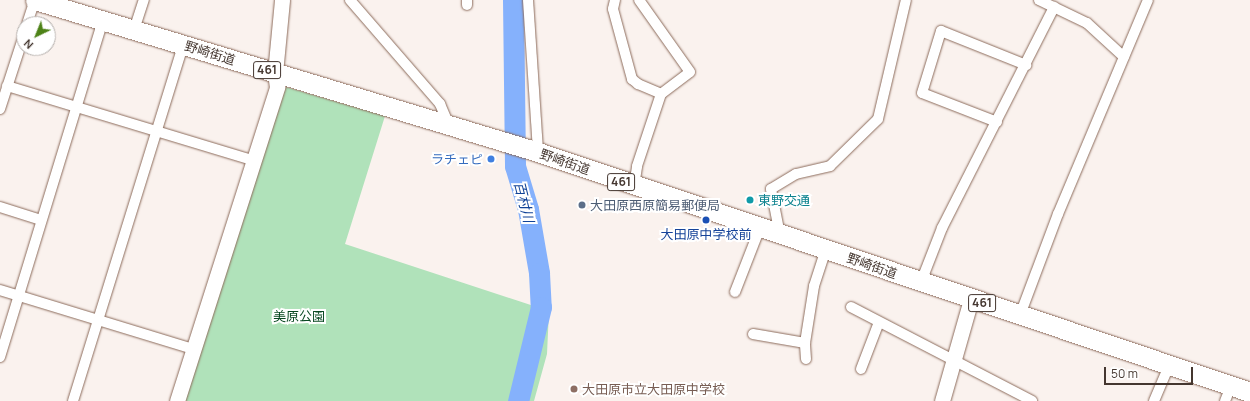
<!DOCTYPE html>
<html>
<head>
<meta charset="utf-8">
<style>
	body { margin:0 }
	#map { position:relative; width:1250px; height:401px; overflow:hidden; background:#faf2ee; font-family:Manrope,"Noto Sans JP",sans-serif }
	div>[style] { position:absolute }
	.green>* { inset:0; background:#b0e2ba }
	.river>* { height:21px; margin:-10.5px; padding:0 10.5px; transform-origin:10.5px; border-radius:10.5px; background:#85b1fc }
	.roads { filter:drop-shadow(0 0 1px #8c6b5b) drop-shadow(0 0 1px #8c6b5b) }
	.street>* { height:10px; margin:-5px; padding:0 5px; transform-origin:5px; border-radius:5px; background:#fff }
	.secondary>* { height:15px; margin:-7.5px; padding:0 7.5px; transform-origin:7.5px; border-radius:7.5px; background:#fff }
	.highway>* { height:19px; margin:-9.5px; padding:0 9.5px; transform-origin:9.5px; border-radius:9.5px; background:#fff }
	.dots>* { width:11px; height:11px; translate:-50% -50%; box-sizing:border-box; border:2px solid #fff; border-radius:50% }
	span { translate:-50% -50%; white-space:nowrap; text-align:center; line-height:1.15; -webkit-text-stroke:4px #fff; paint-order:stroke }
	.shield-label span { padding:1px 3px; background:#fff; border:1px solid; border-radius:3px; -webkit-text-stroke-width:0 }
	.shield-label { font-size:12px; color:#44362f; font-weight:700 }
	.street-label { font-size:13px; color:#44362f }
	.shop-label { font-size:13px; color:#366cbe }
	.right { translate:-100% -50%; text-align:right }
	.culture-label { font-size:13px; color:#0d838f }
	.left { translate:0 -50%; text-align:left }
	.service-label { font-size:13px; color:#4e5e75 }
	.transit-label { font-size:13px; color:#164399 }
	.park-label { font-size:13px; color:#084821 }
	.education-label { font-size:13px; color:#785e54 }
	.water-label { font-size:14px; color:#104297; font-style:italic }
	.north { position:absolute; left:16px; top:16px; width:40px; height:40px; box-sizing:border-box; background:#fff; border:1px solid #b4afac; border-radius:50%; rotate:223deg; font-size:11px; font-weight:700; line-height:16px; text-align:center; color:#44362f }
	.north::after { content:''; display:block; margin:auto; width:14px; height:18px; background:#4d8217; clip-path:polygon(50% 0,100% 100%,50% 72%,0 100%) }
	.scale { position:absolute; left:1104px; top:367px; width:89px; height:18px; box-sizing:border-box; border:2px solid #44362f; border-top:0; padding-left:5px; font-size:12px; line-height:14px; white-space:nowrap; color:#44362f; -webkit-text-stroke:3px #fff; paint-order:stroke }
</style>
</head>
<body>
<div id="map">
	<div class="green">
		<div style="clip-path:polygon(286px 87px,385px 116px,345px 244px,549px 311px,547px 354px,534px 401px,183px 401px,266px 136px,274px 123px)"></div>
	</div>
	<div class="river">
		<div style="left:513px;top:0;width:166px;rotate:89.3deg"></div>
		<div style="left:515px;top:166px;width:45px;rotate:73.2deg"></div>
		<div style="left:528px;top:209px;width:65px;rotate:80.2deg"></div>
		<div style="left:539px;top:273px;width:34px;rotate:87deg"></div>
		<div style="left:541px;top:307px;width:97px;rotate:103.7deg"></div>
	</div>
	<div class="roads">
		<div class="street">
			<div style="left:350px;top:0;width:138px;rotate:49.1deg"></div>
			<div style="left:440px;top:104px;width:23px;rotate:67deg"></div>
			<div style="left:467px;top:0;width:5px;rotate:90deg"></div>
			<div style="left:528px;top:0;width:152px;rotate:86.2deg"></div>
			<div style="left:615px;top:0;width:9px;rotate:103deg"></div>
			<div style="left:613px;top:9px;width:73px;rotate:74.8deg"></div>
			<div style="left:632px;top:79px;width:8px;rotate:40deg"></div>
			<div style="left:638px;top:84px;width:25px;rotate:23deg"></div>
			<div style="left:1039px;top:0;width:53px;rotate:25.6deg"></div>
			<div style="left:1087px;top:23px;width:50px;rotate:42.6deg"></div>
			<div style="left:27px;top:24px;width:25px;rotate:-72deg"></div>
			<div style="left:134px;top:30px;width:32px;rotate:-72deg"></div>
			<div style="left:7px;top:86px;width:256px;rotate:16.8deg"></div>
			<div style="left:0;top:109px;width:78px;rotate:-72deg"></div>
			<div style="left:997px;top:122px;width:80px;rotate:-158.9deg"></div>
			<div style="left:922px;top:93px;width:65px;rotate:-73deg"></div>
			<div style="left:941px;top:31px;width:92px;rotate:21.8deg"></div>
			<div style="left:634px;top:186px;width:20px;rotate:-81deg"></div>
			<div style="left:637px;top:166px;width:76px;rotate:-71.6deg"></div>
			<div style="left:661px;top:94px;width:36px;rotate:-37deg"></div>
			<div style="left:690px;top:72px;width:88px;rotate:-125.3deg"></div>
			<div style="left:0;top:207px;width:43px;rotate:17.6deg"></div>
			<div style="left:780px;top:235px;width:47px;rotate:-101.1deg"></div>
			<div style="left:771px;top:189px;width:29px;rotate:-31deg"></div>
			<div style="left:796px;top:174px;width:35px;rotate:-13deg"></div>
			<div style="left:830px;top:166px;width:67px;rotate:-44.4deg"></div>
			<div style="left:878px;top:119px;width:122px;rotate:-76.8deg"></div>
			<div style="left:921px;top:282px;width:58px;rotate:-68.7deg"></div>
			<div style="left:942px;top:228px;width:248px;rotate:-63.1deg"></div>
			<div style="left:0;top:290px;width:202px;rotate:17deg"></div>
			<div style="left:735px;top:292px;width:69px;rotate:-68.7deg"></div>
			<div style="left:851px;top:307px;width:204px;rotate:27.4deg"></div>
			<div style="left:1020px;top:315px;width:108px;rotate:-69.4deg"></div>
			<div style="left:1058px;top:214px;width:232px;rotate:-67.2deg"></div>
			<div style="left:753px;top:334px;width:53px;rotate:9.8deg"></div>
			<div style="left:0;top:357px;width:351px;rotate:-73deg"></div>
			<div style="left:806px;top:359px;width:16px;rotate:-94deg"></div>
			<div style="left:805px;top:343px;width:58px;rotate:-81deg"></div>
			<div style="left:814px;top:286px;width:38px;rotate:-72deg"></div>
			<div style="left:861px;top:369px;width:50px;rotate:-69deg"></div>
			<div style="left:73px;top:401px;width:373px;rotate:-72.8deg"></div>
			<div style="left:1154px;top:401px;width:39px;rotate:-67deg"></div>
			<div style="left:1225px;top:401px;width:16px;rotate:-68deg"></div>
		</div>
		<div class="secondary">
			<div style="left:177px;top:401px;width:330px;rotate:-72.3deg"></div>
			<div style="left:277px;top:87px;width:14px;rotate:-98deg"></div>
			<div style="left:275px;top:73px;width:73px;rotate:-84.5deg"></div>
			<div style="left:942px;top:401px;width:106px;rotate:-74.1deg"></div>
		</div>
		<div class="highway">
			<div style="left:35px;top:0;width:525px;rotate:16.81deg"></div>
			<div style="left:538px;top:152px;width:751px;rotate:18.63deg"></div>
		</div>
	</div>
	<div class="dots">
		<div style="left:491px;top:159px;background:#3f7fe0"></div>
		<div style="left:750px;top:200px;background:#0f9aa8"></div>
		<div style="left:582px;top:205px;background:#5c6f8a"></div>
		<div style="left:706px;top:220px;background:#1a4fb4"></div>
		<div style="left:574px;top:389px;background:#8d6e63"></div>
	</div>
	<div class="shield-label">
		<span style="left:267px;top:70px">461</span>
		<span style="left:621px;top:182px">461</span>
		<span style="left:982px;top:303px">461</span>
	</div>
	<div class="street-label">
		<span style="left:210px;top:53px;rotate:17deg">野崎街道</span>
		<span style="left:565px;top:162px;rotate:19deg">野崎街道</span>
		<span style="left:872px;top:266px;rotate:19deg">野崎街道</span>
	</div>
	<div class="shop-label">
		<span class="right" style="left:483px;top:159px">ラチェピ</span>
	</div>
	<div class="culture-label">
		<span class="left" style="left:758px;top:200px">東野交通</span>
	</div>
	<div class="service-label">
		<span class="left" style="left:590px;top:205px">大田原西原簡易郵便局</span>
	</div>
	<div class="transit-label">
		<span style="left:706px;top:234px">大田原中学校前</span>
	</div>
	<div class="park-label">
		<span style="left:299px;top:316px">美原公園</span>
	</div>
	<div class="education-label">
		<span class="left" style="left:582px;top:389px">大田原市立大田原中学校</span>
	</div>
	<div class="water-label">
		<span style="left:524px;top:202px;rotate:76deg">百村川</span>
	</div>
	<div class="north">N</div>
	<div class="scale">50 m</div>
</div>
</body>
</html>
